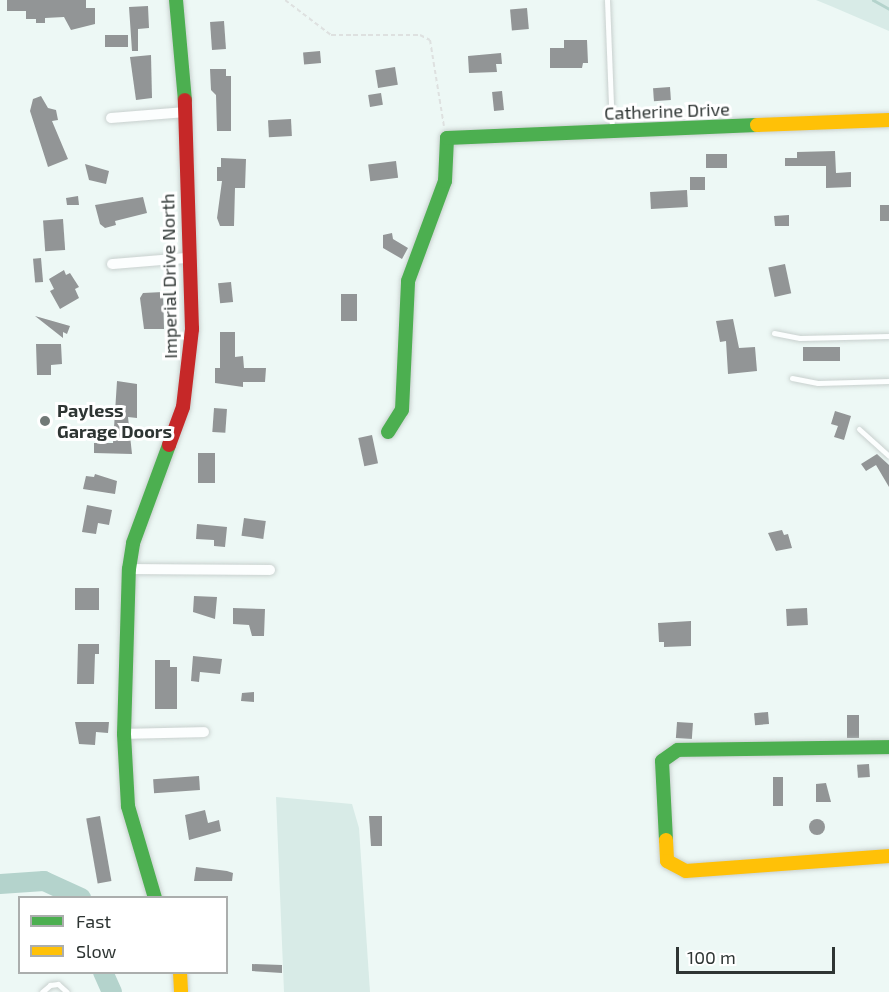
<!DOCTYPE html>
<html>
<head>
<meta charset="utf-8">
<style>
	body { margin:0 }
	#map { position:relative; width:889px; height:992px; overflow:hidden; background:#edf8f5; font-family:"Exo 2",sans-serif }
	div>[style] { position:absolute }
	.green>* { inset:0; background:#d8ebe7 }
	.stream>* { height:3px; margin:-1.5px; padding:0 1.5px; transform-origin:1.5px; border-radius:1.5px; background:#b4d3cc }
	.river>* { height:20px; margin:-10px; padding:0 10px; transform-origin:10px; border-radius:10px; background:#b4d3cc }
	.building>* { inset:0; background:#929596; transform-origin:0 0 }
	.round { border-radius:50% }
	.path>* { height:2px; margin-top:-1px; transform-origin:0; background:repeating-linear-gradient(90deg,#dee1e0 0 4.5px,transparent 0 7.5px) }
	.roads { filter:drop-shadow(0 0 2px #c8d0ce) drop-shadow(0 0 2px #c8d0ce) }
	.lane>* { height:5px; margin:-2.5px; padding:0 2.5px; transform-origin:2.5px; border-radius:2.5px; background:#fcfefe }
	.street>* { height:10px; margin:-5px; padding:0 5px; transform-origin:5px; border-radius:5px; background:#fcfefe }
	.fast>* { height:14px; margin:-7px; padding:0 7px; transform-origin:7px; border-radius:7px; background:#4caf50 }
	.slow>* { height:14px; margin:-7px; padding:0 7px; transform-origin:7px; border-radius:7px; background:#ffc107 }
	.jam>* { height:14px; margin:-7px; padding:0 7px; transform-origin:7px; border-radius:7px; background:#c62828 }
	.dots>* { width:16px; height:16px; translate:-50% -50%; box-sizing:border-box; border:3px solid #fff; border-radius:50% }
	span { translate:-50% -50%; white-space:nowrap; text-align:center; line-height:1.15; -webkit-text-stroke:6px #fff; paint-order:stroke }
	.street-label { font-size:18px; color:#2e3533 }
	.poi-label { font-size:18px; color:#2e3533; font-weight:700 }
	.left { translate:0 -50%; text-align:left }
	.legend { position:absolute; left:18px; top:896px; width:210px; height:78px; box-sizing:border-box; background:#fff; border:2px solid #abaead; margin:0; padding:8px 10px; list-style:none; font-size:18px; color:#2e3533 }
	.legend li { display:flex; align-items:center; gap:12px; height:30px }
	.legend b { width:30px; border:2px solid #abaead }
	.scale { position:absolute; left:676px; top:947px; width:159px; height:27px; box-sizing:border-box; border:3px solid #2e3533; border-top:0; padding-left:8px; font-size:18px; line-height:21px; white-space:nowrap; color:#2e3533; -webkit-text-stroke:4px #fff; paint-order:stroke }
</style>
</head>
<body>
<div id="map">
	<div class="green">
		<div style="clip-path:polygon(816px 0,889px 0,889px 31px,833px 7px)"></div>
		<div style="clip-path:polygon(276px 797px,352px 804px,359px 828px,370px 992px,284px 992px)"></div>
	</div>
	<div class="stream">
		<div style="left:873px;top:0;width:18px;rotate:29deg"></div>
	</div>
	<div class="river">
		<div style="left:0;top:884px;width:44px;rotate:-3.9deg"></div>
		<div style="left:44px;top:881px;width:41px;rotate:24.7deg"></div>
		<div style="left:103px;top:972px;width:22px;rotate:66deg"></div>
	</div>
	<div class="building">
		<div style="clip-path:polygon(7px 0,86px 0,86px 8px,95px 8px,95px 24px,71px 30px,64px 17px,45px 18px,45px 23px,36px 23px,36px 19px,26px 19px,26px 11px,7px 11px)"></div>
		<div style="clip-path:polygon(148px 6px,149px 28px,138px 29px,138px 51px,132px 51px,129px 7px)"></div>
		<div style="left:527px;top:8px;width:21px;height:17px;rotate:85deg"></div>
		<div style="left:224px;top:21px;width:28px;height:14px;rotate:86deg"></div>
		<div style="left:105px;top:35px;width:23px;height:12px"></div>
		<div style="clip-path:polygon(564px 40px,587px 40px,588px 63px,583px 63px,582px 68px,550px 68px,550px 48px,564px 48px)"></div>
		<div style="left:320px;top:51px;width:12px;height:17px;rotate:85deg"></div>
		<div style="clip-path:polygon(501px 53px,502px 64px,496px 64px,497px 72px,469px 73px,468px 56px)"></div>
		<div style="clip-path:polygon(151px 55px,152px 98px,136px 100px,130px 57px)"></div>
		<div style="left:395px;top:67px;width:18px;height:20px;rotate:81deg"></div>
		<div style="clip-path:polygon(210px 69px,226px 69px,226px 76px,231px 76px,231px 131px,217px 131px,216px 95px,211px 90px)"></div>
		<div style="left:670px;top:87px;width:13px;height:17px;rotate:86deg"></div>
		<div style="left:502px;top:91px;width:19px;height:10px;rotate:84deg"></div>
		<div style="left:381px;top:93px;width:12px;height:13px;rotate:81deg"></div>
		<div style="clip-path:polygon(41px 96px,48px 108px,56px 110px,58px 120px,52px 121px,68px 159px,48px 167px,30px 111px,33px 99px)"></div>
		<div style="left:291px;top:119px;width:17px;height:23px;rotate:87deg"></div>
		<div style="clip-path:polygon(835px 151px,836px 173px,851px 172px,851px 187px,826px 188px,826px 166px,785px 166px,785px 158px,797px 158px,797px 152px)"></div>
		<div style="left:706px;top:154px;width:21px;height:14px"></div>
		<div style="clip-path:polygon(221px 158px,246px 159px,245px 188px,235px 188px,234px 226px,220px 226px,217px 218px,222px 181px,217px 181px,217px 167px,221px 167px)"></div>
		<div style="left:396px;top:161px;width:17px;height:28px;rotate:83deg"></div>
		<div style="clip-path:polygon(85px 164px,109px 171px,106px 184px,89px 180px)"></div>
		<div style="left:690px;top:177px;width:15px;height:13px"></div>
		<div style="left:687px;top:190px;width:17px;height:37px;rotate:87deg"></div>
		<div style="clip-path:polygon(78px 196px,79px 205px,67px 205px,66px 198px)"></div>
		<div style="clip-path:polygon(143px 197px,147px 213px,115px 221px,116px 225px,105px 228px,100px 224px,95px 205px)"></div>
		<div style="left:880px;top:205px;width:9px;height:16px"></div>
		<div style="clip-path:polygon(789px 215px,789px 226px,775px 226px,774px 216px)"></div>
		<div style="left:63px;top:219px;width:31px;height:20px;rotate:86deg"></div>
		<div style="clip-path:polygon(392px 233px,393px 239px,408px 248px,402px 259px,383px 248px,383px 235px)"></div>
		<div style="left:41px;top:258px;width:24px;height:8px;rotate:85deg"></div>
		<div style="left:785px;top:264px;width:30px;height:17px;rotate:78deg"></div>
		<div style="clip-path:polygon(64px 270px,66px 275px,70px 273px,79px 287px,75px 289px,79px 298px,60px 309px,50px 291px,54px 289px,49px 279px)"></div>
		<div style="left:231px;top:282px;width:20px;height:13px;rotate:84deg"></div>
		<div style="clip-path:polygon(163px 292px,164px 329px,144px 329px,140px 298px,143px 293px)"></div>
		<div style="left:341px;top:294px;width:16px;height:27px"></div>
		<div style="clip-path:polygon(35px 316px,70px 326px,67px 334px,63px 332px,63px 338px)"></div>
		<div style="clip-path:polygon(733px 319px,739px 348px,755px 347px,757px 371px,728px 374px,726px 341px,720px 342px,716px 321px)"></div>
		<div style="clip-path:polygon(220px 332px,235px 332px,235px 357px,243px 356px,244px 368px,266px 368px,265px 382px,243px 382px,243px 387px,215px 383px,215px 368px,220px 368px)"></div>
		<div style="clip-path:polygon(36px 344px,61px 344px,62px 364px,51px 365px,51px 375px,37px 375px)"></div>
		<div style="left:840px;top:347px;width:14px;height:37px;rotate:90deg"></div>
		<div style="clip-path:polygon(117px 381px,137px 384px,137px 418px,128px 417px,132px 454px,94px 453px,94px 443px,113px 443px)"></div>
		<div style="left:214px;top:408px;width:13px;height:24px;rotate:4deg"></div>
		<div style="clip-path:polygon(835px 411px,851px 416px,844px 440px,834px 437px,838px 426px,831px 424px)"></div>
		<div style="left:41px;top:416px;width:9px;height:10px"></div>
		<div style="left:372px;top:435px;width:29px;height:14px;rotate:78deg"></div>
		<div style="left:198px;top:453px;width:17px;height:30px"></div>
		<div style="clip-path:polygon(877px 454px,889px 465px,889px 487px,876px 465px,866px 471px,861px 464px)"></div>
		<div style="clip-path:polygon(95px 474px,117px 481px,115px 494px,83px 489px,86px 476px,94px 477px)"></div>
		<div style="clip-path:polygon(87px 505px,112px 510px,109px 525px,98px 523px,96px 534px,82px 532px)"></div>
		<div style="left:244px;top:518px;width:22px;height:18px;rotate:8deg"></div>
		<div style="clip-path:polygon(197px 524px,227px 527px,225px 547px,214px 546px,214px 540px,196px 539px)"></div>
		<div style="clip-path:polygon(782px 530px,784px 535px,788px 534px,792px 548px,776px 551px,768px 533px)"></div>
		<div style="left:75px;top:588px;width:24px;height:22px"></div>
		<div style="clip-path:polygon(194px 596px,217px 597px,215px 619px,193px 612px)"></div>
		<div style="clip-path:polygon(233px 608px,265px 609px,264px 636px,252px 636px,249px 625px,233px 624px)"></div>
		<div style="left:807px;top:608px;width:17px;height:21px;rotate:87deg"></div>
		<div style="clip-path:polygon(691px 621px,691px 646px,664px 647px,664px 642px,659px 642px,658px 623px)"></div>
		<div style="clip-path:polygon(78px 644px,99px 644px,99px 654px,95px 654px,94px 684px,77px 684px)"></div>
		<div style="clip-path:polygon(193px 656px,222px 659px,220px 674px,200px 672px,199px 682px,191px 681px)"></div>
		<div style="clip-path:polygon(155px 660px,170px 660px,170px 667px,177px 667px,177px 709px,155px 709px)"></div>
		<div style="clip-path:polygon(254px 692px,254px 702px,241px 701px,242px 693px)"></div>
		<div style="left:768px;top:712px;width:12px;height:14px;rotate:85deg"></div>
		<div style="left:847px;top:715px;width:12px;height:23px"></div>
		<div style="clip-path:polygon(75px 722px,109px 722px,108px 733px,96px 732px,95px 745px,79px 744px)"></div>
		<div style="left:677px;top:722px;width:16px;height:16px;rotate:4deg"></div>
		<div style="left:869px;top:764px;width:13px;height:12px;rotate:86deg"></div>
		<div style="left:199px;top:776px;width:14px;height:46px;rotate:86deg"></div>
		<div style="left:773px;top:777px;width:10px;height:29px"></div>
		<div style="clip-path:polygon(826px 783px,831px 802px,816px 802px,816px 784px)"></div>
		<div style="clip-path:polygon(205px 810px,208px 823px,219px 820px,221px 831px,189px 840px,185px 815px)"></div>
		<div style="left:100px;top:816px;width:66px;height:14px;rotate:80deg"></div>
		<div style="clip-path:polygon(369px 816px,382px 816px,382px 846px,371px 846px)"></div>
		<div class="round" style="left:809px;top:819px;width:16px;height:16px"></div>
		<div style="clip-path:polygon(196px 867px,227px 871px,233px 873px,232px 881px,194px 881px)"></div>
		<div style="clip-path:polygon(252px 964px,282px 965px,282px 973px,252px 971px)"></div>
	</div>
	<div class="path">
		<div style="left:285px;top:0;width:58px;rotate:37.3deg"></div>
		<div style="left:331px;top:35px;width:89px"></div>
		<div style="left:420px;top:35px;width:11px;rotate:27deg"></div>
		<div style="left:430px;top:40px;width:87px;rotate:80.8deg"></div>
	</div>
	<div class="roads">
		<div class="lane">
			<div style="left:607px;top:0;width:130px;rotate:87.8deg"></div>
			<div style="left:774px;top:333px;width:26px;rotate:11deg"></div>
			<div style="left:800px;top:338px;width:89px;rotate:-1.3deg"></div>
			<div style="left:792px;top:378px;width:26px;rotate:11deg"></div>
			<div style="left:818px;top:383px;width:71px;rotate:-1.6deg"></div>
			<div style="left:859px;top:429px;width:40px;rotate:42deg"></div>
			<div style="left:42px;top:992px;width:11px;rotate:-41deg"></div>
			<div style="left:50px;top:985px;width:8px;rotate:-7deg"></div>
			<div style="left:58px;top:984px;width:12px;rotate:42deg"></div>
		</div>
		<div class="street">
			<div style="left:111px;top:118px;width:75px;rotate:-4.6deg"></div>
			<div style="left:112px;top:264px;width:75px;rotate:-4.6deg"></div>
			<div style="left:129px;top:569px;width:141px;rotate:0.4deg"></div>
			<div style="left:124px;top:734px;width:80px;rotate:-1.4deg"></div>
		</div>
		<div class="fast">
			<div style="left:176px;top:0;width:100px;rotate:84.9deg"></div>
			<div style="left:388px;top:432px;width:26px;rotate:-58deg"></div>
			<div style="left:402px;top:410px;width:129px;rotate:-87.3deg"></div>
			<div style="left:408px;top:281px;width:107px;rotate:-69.7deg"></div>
			<div style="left:445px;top:181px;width:43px;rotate:-87.3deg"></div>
			<div style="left:447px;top:138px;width:310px;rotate:-2.4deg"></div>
			<div style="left:666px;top:840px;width:79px;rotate:-92.9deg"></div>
			<div style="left:662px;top:761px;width:19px;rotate:-35deg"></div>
			<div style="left:678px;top:750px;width:211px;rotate:-0.8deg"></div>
			<div style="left:155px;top:898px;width:96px;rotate:-106.4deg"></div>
			<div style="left:128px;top:806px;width:72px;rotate:-93.2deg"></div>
			<div style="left:124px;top:734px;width:165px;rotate:-88.3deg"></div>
			<div style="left:129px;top:569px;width:26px;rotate:-81deg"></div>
			<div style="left:133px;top:543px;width:104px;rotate:-69.8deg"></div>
		</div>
		<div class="slow">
			<div style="left:757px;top:125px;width:132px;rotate:-2.2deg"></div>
			<div style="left:666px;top:840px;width:21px;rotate:87deg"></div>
			<div style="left:667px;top:861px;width:21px;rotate:28deg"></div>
			<div style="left:686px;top:871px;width:204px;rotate:-4.2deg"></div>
			<div style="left:180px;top:972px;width:20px;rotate:87deg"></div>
		</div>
		<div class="jam">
			<div style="left:169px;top:445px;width:40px;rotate:-69.8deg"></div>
			<div style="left:183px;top:407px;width:79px;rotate:-83.4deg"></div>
			<div style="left:192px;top:329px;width:229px;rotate:-91.8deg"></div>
		</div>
	</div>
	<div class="dots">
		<div style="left:45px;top:421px;background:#717977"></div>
	</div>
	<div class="street-label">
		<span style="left:667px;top:111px;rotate:-2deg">Catherine Drive</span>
		<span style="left:169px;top:276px;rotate:-91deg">Imperial Drive North</span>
	</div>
	<div class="poi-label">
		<span class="left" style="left:57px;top:421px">Payless<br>Garage Doors</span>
	</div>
	<ul class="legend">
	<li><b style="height:8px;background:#4caf50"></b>Fast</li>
	<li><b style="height:8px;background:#ffc107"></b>Slow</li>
	</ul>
	<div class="scale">100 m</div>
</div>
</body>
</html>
